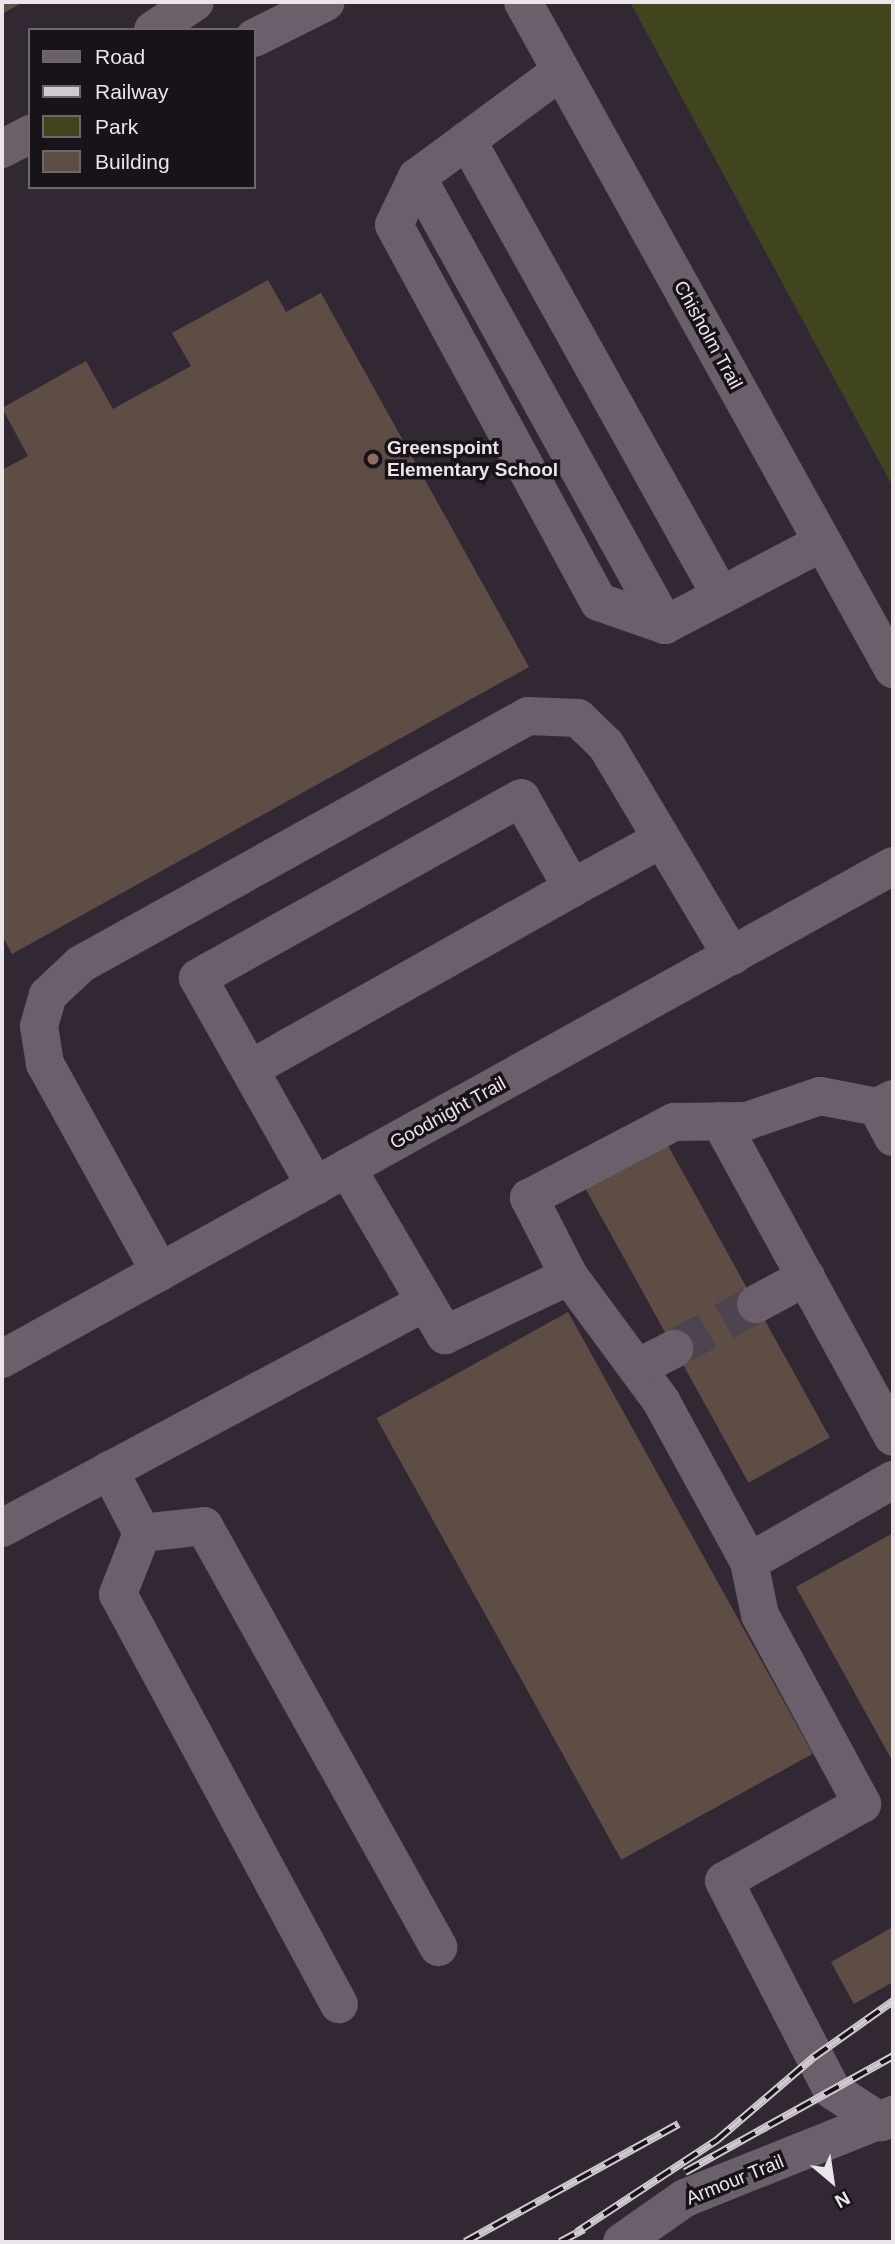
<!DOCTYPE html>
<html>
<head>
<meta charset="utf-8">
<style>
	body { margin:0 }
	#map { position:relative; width:895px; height:2244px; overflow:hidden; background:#322834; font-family:Arial,sans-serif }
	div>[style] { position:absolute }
	.green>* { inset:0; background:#41451e }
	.building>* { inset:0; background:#5d4d45; transform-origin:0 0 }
	.minor-tunnel>* { height:38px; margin-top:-19px; transform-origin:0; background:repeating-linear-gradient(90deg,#4e444f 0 38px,transparent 0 57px) }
	.minor>* { height:38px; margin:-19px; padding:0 19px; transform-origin:19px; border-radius:19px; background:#6b5f6c }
	.rail>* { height:8px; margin-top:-4px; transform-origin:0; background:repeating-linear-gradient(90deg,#171318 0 16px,#d0c9d0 0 32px); box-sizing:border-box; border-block:2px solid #d0c9d0 }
	.dots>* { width:19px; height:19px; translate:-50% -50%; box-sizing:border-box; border:4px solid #171318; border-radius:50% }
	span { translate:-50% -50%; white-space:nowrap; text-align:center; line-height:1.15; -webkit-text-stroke:7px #171318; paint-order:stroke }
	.street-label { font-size:19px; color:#ebe4eb }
	.poi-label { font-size:19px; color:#ebe4eb; font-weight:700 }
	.left { translate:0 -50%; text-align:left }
	.frame { position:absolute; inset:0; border:4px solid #ebe4eb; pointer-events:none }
	.legend { position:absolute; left:28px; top:28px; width:228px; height:161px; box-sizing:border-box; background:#171318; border:2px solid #6c676c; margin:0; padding:9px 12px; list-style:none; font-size:21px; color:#ebe4eb }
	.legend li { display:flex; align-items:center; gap:14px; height:35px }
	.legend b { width:35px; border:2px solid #6c676c }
	.north { position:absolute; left:797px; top:2146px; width:70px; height:70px; -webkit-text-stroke:5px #171318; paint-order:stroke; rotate:151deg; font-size:19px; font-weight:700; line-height:28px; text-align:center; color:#ebe4eb }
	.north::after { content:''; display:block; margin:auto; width:24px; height:32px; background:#ebe4eb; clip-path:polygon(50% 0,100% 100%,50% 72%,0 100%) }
</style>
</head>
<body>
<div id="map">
	<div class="green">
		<div style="clip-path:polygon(630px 2px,893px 2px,893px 487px)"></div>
	</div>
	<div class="building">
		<div style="clip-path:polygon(2px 2px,23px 2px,2px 14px)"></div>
		<div style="clip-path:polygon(268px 280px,286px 312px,321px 293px,529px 667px,12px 954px,2px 935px,2px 470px,28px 456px,2px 408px,86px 361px,113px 409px,191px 366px,172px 333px)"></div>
		<div style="left:666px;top:1142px;width:338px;height:93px;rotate:61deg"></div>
		<div style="left:568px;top:1312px;width:505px;height:219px;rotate:61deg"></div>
		<div style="clip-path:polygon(893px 1533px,893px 1762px,796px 1587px)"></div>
		<div style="clip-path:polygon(893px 1927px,893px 1982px,854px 2004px,831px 1962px)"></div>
	</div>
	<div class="minor-tunnel">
		<div style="left:674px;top:1349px;width:94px;rotate:-28.8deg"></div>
	</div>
	<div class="minor">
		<div style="left:523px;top:2px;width:763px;rotate:60.98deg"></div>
		<div style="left:153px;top:30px;width:50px;rotate:-33.7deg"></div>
		<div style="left:254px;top:38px;width:80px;rotate:-26.6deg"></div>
		<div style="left:561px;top:71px;width:179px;rotate:143.6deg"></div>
		<div style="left:417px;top:177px;width:53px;rotate:115.6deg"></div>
		<div style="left:394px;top:225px;width:429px;rotate:61.5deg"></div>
		<div style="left:599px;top:602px;width:70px;rotate:19.2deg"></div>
		<div style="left:665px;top:625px;width:178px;rotate:-27.7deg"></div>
		<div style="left:467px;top:140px;width:522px;rotate:60.88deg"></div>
		<div style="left:2px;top:149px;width:32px;rotate:-28deg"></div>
		<div style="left:417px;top:177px;width:512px;rotate:61.03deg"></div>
		<div style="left:572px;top:888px;width:102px;rotate:-28.6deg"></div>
		<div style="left:250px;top:1069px;width:369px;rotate:-29.3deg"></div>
		<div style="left:572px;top:888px;width:103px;rotate:-119.5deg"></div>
		<div style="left:521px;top:798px;width:370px;rotate:150.9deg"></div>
		<div style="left:198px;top:978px;width:239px;rotate:60.6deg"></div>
		<div style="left:893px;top:1099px;width:18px;rotate:153deg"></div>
		<div style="left:877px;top:1107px;width:34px;rotate:62deg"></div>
		<div style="left:720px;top:1121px;width:360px;rotate:61.3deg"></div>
		<div style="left:347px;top:1168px;width:194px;rotate:59.6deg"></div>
		<div style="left:445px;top:1335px;width:137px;rotate:-25.4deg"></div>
		<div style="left:569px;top:1276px;width:155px;rotate:53.6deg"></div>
		<div style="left:661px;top:1401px;width:183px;rotate:61.3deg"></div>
		<div style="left:749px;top:1562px;width:54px;rotate:78.3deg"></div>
		<div style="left:760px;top:1615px;width:215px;rotate:61.6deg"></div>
		<div style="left:862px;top:1804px;width:158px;rotate:150.8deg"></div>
		<div style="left:724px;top:1881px;width:235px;rotate:62.7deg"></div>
		<div style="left:832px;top:2090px;width:59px;rotate:33.1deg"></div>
		<div style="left:160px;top:1272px;width:238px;rotate:-118.9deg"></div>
		<div style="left:45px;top:1064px;width:38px;rotate:-99deg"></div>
		<div style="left:39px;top:1026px;width:32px;rotate:-74deg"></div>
		<div style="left:48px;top:995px;width:45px;rotate:-43.2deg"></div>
		<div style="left:81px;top:964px;width:511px;rotate:-29.02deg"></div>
		<div style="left:528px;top:716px;width:50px;rotate:2.3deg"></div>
		<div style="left:578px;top:718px;width:39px;rotate:44deg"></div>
		<div style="left:606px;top:745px;width:246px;rotate:59.2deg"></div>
		<div style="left:569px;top:1276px;width:88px;rotate:-117.1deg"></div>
		<div style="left:529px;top:1198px;width:164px;rotate:-27.7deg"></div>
		<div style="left:674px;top:1122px;width:73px;rotate:-0.8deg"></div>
		<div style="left:747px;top:1121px;width:77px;rotate:-18.9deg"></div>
		<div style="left:820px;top:1096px;width:58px;rotate:10.9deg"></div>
		<div style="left:756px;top:1304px;width:57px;rotate:-28.4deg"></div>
		<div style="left:2px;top:1359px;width:1018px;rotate:-28.96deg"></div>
		<div style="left:637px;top:1368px;width:42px;rotate:-27.2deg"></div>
		<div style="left:109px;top:1470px;width:71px;rotate:62.4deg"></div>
		<div style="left:142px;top:1533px;width:66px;rotate:111.5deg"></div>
		<div style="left:118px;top:1594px;width:466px;rotate:61.7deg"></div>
		<div style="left:2px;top:1528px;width:480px;rotate:-28.1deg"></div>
		<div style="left:142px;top:1533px;width:62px;rotate:-6.4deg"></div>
		<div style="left:204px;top:1526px;width:482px;rotate:60.9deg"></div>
		<div style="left:749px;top:1562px;width:166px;rotate:-29.7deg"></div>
		<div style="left:622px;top:2242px;width:77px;rotate:-34.9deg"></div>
		<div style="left:685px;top:2198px;width:224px;rotate:-21.8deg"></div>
	</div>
	<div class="rail">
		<div style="left:685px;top:2172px;width:238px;rotate:-29.1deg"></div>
		<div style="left:577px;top:2232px;width:168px;rotate:-33.3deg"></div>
		<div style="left:717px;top:2140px;width:128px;rotate:-40.6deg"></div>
		<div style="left:814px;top:2057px;width:97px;rotate:-35.3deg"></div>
		<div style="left:465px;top:2242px;width:244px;rotate:-28.9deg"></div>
		<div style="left:560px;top:2242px;width:27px;rotate:-28deg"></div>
	</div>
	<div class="dots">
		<div style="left:373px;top:459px;background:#8d6e63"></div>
	</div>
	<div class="street-label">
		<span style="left:708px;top:335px;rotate:61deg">Chisholm Trail</span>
		<span style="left:448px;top:1113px;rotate:-29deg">Goodnight Trail</span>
		<span style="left:735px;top:2180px;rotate:-22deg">Armour Trail</span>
	</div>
	<div class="poi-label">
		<span class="left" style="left:387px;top:459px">Greenspoint<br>Elementary School</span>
	</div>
	<div class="frame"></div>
	<ul class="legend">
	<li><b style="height:9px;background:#6b5f6c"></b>Road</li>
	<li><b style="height:9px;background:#d0c9d0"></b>Railway</li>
	<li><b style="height:19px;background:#41451e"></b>Park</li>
	<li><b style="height:19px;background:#5d4d45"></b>Building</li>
	</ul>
	<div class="north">N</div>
</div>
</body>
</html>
